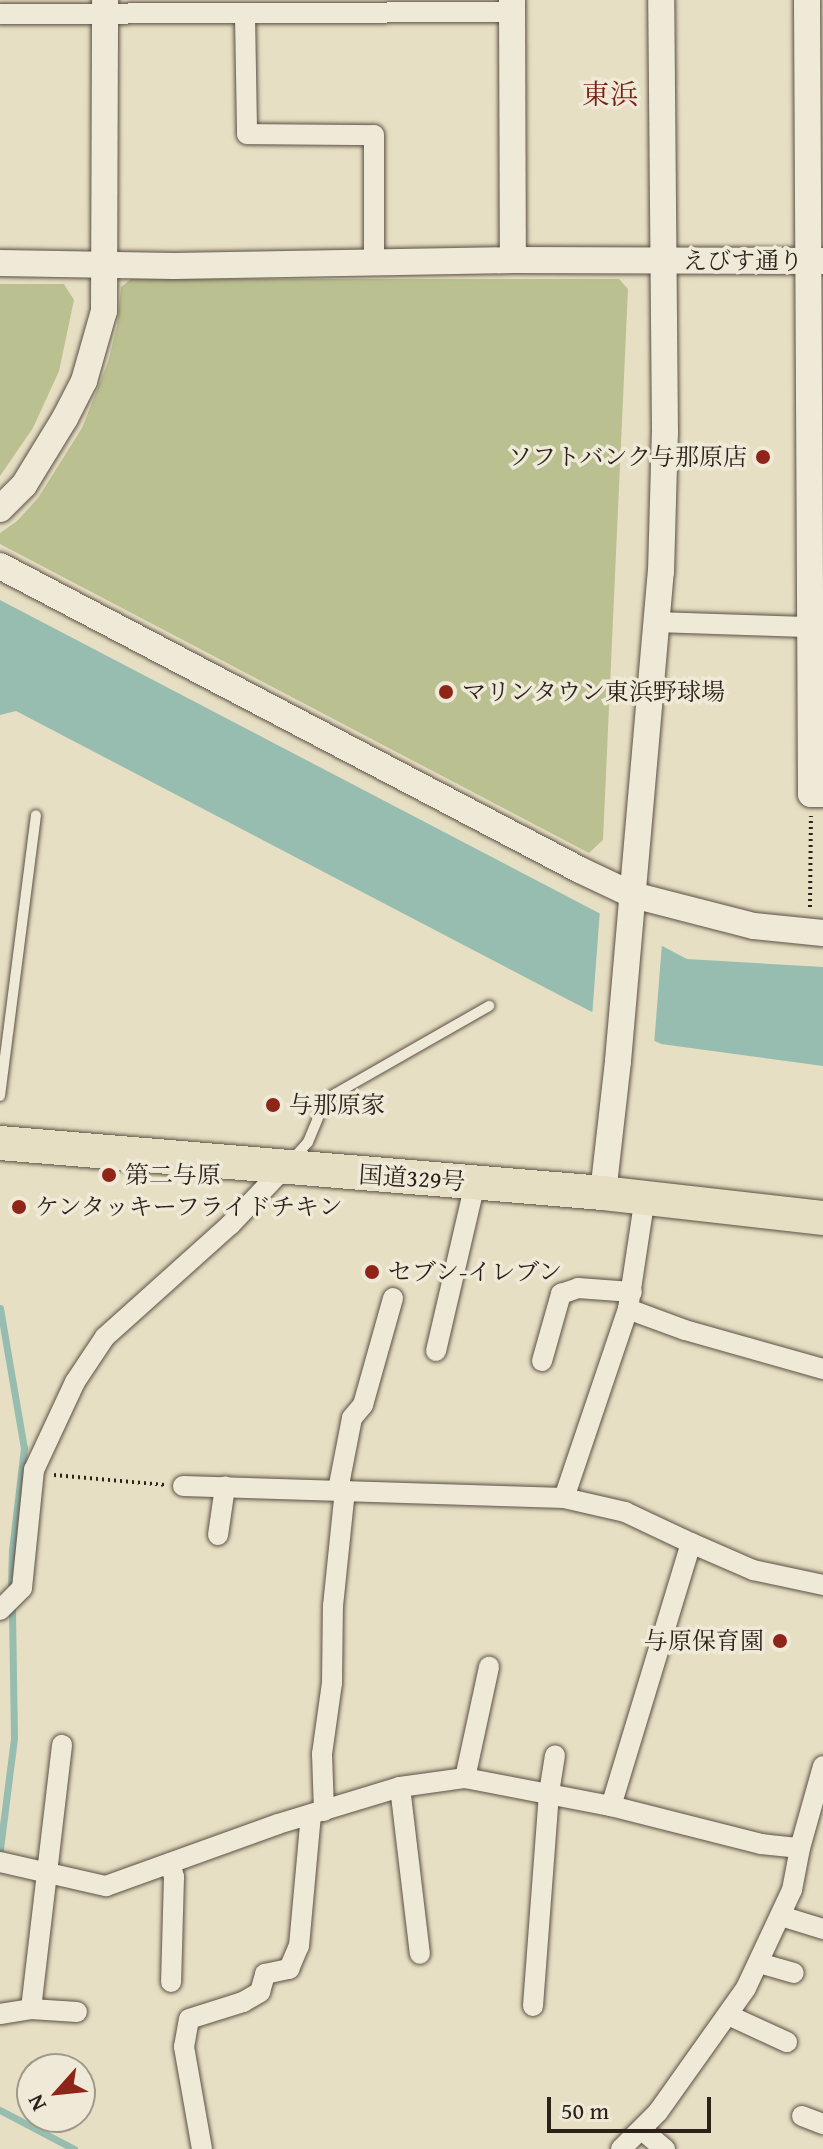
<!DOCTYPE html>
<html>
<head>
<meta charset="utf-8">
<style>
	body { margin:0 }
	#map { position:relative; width:823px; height:2149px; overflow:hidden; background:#e7dfc3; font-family:"Gentium Book Plus","Noto Serif JP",serif }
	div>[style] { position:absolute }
	.green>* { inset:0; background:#bbc090 }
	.water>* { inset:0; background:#97bdb0 }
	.pier>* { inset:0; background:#e7dfc3 }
	.stream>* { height:7px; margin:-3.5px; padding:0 3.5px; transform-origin:3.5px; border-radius:3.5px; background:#97bdb0 }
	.path>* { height:4px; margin-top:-2px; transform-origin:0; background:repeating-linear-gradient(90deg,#2d211b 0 2px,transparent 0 6px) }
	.roads { filter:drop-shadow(0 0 2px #5c5045) drop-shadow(0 0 2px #5c5045) }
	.service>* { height:10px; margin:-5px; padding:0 5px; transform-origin:5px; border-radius:5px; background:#efead8 }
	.minor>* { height:20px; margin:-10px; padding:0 10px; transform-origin:10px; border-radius:10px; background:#efead8 }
	.tertiary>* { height:26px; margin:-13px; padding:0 13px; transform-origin:13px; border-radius:13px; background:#efead8 }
	.trunk>* { height:34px; margin:-17px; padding:0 17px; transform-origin:17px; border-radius:17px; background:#e7dfc3 }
	.dots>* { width:22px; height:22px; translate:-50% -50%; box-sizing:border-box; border:4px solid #efead8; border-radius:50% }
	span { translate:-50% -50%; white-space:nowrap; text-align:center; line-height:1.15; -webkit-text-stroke:7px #efead8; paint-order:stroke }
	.street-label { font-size:24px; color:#2d211b }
	.poi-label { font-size:24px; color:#2d211b }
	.right { translate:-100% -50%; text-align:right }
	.left { translate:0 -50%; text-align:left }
	.quarter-label { font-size:28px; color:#7a1f14 }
	.north { position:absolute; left:16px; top:2053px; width:80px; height:80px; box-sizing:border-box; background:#efead8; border:2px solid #a19a8c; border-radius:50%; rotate:243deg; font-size:22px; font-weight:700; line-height:32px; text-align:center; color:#2d211b }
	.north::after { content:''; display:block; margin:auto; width:28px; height:36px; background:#8f2418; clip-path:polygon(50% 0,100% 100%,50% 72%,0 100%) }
	.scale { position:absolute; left:547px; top:2097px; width:164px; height:36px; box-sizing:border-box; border:4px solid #2d211b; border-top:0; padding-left:10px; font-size:24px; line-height:28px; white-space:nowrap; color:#2d211b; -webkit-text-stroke:6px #efead8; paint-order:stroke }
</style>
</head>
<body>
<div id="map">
	<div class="green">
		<div style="clip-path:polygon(131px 279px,619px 279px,628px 289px,603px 840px,589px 853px,0 544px,0 533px,17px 521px,38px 498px,82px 428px,108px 362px,117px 326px,121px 287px)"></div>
		<div style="clip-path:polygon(0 284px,64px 284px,74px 300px,59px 371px,33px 428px,0 476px)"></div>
	</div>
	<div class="water">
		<div style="clip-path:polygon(0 600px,687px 959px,823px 967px,823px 1066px,661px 1044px,588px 1010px,16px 711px,0 715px)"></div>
	</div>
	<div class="pier">
		<div style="clip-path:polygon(600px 910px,662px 943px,654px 1045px,592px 1017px)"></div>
	</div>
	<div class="stream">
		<div style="left:0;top:1308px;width:142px;rotate:80.3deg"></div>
		<div style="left:24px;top:1448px;width:103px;rotate:96.7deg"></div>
		<div style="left:12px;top:1550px;width:42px;rotate:91.4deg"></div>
		<div style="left:0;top:1849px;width:112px;rotate:-82.8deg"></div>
		<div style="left:14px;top:1738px;width:134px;rotate:-90.9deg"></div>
		<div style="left:0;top:2110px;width:84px;rotate:27.8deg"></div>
	</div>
	<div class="path">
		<div style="left:810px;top:907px;width:91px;rotate:-89.4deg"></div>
		<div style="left:54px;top:1475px;width:111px;rotate:5.1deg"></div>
	</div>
	<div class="roads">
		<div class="service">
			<div style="left:0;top:1096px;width:283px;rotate:-82.7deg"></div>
			<div style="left:291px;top:1161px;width:25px;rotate:-48deg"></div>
			<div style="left:308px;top:1142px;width:47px;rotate:-67.3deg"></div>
			<div style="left:326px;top:1099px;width:188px;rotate:-29.7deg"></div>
		</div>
		<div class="minor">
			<div style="left:0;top:14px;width:512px;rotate:-0.22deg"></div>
			<div style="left:245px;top:15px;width:119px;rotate:89deg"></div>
			<div style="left:247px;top:134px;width:127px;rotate:0.5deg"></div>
			<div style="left:374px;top:135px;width:129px;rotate:90deg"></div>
			<div style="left:658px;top:622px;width:153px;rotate:1.9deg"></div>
			<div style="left:628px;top:1309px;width:61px;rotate:20.2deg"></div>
			<div style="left:685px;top:1330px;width:143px;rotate:15.8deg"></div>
			<div style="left:436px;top:1351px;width:172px;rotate:-76.9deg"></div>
			<div style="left:542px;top:1361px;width:70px;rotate:-74.2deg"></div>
			<div style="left:561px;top:1294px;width:18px;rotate:-19deg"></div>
			<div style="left:578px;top:1288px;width:54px;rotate:4.2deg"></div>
			<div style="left:183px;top:1486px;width:381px;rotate:1.8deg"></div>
			<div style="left:564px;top:1498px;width:63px;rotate:12.9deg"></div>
			<div style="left:625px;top:1512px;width:73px;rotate:25.2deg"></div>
			<div style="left:691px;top:1543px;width:275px;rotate:106.9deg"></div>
			<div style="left:338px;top:1490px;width:73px;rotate:-79deg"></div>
			<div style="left:352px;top:1418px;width:17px;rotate:-50deg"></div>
			<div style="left:363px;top:1405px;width:111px;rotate:-74.3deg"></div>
			<div style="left:564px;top:1498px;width:200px;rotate:-71.3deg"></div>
			<div style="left:628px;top:1309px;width:113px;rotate:-81.4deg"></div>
			<div style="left:218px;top:1535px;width:49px;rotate:-81.7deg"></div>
			<div style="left:691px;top:1543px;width:68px;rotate:23.5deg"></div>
			<div style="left:753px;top:1570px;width:72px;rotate:12.1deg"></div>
			<div style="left:0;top:1610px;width:31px;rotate:-45deg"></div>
			<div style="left:22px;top:1588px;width:119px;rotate:-84.2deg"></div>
			<div style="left:34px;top:1470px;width:97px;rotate:-65deg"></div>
			<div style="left:75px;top:1382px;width:54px;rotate:-56.3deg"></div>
			<div style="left:105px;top:1337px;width:168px;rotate:-41.9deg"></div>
			<div style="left:230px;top:1225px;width:79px;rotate:-46.5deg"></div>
			<div style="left:465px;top:1778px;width:114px;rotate:-77.8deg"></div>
			<div style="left:400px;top:1787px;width:168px;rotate:83.2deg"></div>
			<div style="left:324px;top:1811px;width:57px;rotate:-92deg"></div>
			<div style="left:322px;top:1754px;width:72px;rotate:-82deg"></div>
			<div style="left:332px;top:1683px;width:77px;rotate:-89.3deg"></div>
			<div style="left:333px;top:1606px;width:117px;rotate:-84.1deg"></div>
			<div style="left:0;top:1862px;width:109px;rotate:12.8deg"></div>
			<div style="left:106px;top:1886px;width:183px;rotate:-19.8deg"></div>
			<div style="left:278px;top:1824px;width:127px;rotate:-16.9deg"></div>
			<div style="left:400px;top:1787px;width:66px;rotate:-7.9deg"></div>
			<div style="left:465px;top:1778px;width:149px;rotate:10.9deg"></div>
			<div style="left:611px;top:1806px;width:155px;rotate:14.2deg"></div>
			<div style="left:761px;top:1844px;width:39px;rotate:6deg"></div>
			<div style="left:800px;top:1848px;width:85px;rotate:-74.3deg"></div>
			<div style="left:170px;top:1863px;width:15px;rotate:74deg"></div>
			<div style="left:174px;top:1877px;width:105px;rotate:91.6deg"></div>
			<div style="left:781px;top:1916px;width:44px;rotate:17.2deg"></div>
			<div style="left:759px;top:1963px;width:36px;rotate:16deg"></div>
			<div style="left:533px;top:2006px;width:214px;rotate:-85.7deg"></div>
			<div style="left:549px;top:1793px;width:38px;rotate:-81deg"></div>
			<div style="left:31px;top:2009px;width:266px;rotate:-83.3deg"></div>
			<div style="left:0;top:2014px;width:31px;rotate:-9deg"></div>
			<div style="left:31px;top:2009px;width:46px;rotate:3.7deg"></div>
			<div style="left:728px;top:2015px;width:65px;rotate:24.6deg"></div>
			<div style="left:802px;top:2116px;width:22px;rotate:21deg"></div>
			<div style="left:642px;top:2130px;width:30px;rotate:40deg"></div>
			<div style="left:202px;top:2149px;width:104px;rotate:-100deg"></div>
			<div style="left:184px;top:2047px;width:28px;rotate:-80deg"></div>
			<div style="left:189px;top:2019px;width:57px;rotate:-17.5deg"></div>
			<div style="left:243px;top:2002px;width:20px;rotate:-30deg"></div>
			<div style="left:260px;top:1992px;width:19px;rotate:-74deg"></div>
			<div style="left:265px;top:1974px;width:25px;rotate:-12deg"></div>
			<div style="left:289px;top:1969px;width:25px;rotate:-67deg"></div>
			<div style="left:299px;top:1946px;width:132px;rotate:-84.8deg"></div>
			<div style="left:621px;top:2149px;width:52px;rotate:-45deg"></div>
			<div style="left:658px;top:2112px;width:152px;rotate:-54.6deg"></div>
			<div style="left:746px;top:1988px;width:108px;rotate:-64.9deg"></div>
			<div style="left:792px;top:1890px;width:43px;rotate:-79.2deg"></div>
		</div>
		<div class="tertiary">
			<div style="left:512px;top:0;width:260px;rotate:89.8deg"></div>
			<div style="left:807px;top:0;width:794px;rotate:89.71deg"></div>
			<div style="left:811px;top:794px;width:12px"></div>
			<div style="left:0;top:263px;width:174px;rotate:1deg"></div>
			<div style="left:174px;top:266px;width:339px;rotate:-1deg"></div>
			<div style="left:513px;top:260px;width:310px;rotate:0.2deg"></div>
			<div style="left:0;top:509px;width:34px;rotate:-45deg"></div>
			<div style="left:24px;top:485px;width:79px;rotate:-58.5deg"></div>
			<div style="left:65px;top:418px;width:42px;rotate:-62.8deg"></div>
			<div style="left:84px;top:381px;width:73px;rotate:-74.1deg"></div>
			<div style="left:104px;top:311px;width:311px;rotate:-89.8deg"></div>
			<div style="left:0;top:566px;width:655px;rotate:27.66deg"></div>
			<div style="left:580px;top:870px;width:59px;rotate:25.3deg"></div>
			<div style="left:633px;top:895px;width:125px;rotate:14.4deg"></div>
			<div style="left:754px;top:926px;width:69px;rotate:5.8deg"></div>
			<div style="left:603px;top:1193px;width:133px;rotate:-83.5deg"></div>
			<div style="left:618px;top:1061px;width:491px;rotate:-85deg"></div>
			<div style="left:661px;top:572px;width:139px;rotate:-88.4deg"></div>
			<div style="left:665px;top:433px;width:433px;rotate:-90.5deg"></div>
		</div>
		<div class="trunk">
			<div style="left:0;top:1143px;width:605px;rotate:4.74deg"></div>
			<div style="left:603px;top:1193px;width:221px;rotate:6.5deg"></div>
		</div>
	</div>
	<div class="dots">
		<div style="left:763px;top:457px;background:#8f2418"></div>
		<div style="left:446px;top:692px;background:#8f2418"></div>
		<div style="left:273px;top:1105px;background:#8f2418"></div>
		<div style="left:109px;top:1175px;background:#8f2418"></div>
		<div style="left:19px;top:1207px;background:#8f2418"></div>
		<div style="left:372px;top:1272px;background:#8f2418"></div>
		<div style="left:780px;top:1641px;background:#8f2418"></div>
	</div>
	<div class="street-label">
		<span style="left:743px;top:261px">えびす通り</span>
		<span style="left:412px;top:1178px;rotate:4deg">国道329号</span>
	</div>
	<div class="poi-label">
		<span class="right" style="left:747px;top:457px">ソフトバンク与那原店</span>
		<span class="left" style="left:462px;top:692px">マリンタウン東浜野球場</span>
		<span class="left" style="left:289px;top:1105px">与那原家</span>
		<span class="left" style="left:125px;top:1175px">第二与原</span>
		<span class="left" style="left:35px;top:1207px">ケンタッキーフライドチキン</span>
		<span class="left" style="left:388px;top:1272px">セブン-イレブン</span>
		<span class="right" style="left:764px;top:1641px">与原保育園</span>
	</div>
	<div class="quarter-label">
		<span style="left:610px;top:94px">東浜</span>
	</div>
	<div class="north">N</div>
	<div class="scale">50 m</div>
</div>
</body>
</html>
